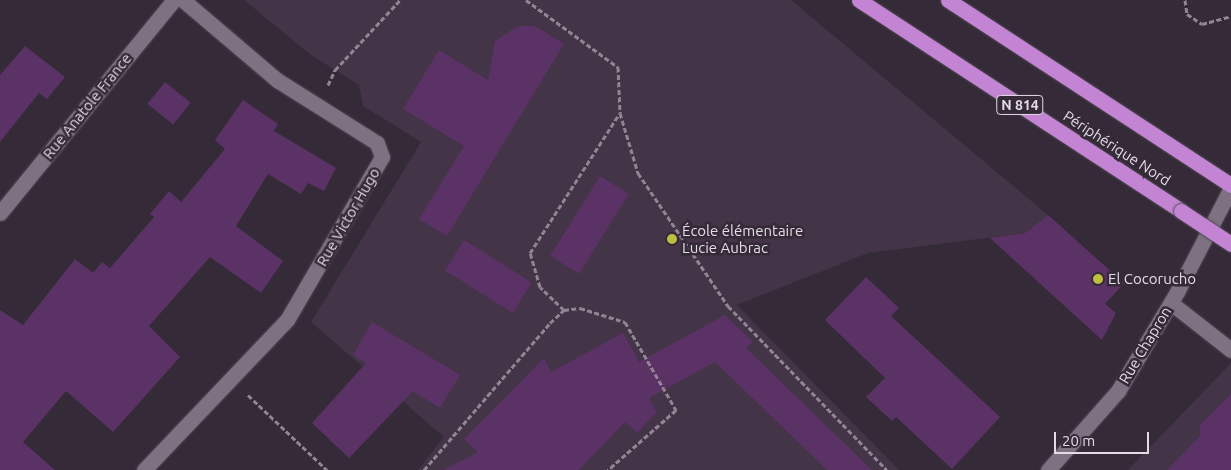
<!DOCTYPE html>
<html>
<head>
<meta charset="utf-8">
<style>
	body { margin:0 }
	#map { position:relative; width:1231px; height:470px; overflow:hidden; background:#352a38; font-family:Ubuntu,sans-serif }
	div>[style] { position:absolute }
	.built>* { inset:0; background:#433447 }
	.building>* { inset:0; background:#5b3266; transform-origin:0 0 }
	.path>* { height:3px; margin-top:-1.5px; transform-origin:0; background:repeating-linear-gradient(90deg,#8f8692 0 5px,transparent 0 7.5px) }
	.roads { filter:drop-shadow(0 0 1px #504752) drop-shadow(0 0 1px #504752) }
	.minor>* { height:15px; margin:-7.5px; padding:0 7.5px; transform-origin:7.5px; border-radius:7.5px; background:#7e7181 }
	.highway>* { height:15px; margin:-7.5px; padding:0 7.5px; transform-origin:7.5px; border-radius:7.5px; background:#c385d3 }
	.bridges { filter:drop-shadow(0 0 1px #504752) drop-shadow(0 0 1px #504752) }
	.highway-bridge>* { height:15px; margin:-7.5px; padding:0 7.5px; transform-origin:7.5px; border-radius:7.5px; background:#c385d3 }
	.dots>* { width:14px; height:14px; translate:-50% -50%; box-sizing:border-box; border:2px solid #352a38; border-radius:50% }
	span { translate:-50% -50%; white-space:nowrap; text-align:center; line-height:1.15; -webkit-text-stroke:5px #352a38; paint-order:stroke }
	.shield-label span { padding:1px 4px; background:#352a38; border:1px solid; border-radius:4px; -webkit-text-stroke-width:0 }
	.shield-label { font-size:14px; color:#e3dce5; font-weight:700 }
	.street-label { font-size:15px; color:#e3dce5 }
	.poi-label { font-size:15px; color:#e3dce5 }
	.left { translate:0 -50%; text-align:left }
	.scale { position:absolute; left:1054px; top:432px; width:95px; height:22px; box-sizing:border-box; border:2px solid #e3dce5; border-top:0; padding-left:6px; font-size:15px; line-height:18px; white-space:nowrap; color:#e3dce5; -webkit-text-stroke:4px #352a38; paint-order:stroke }
</style>
</head>
<body>
<div id="map">
	<div class="built">
		<div style="clip-path:polygon(244px 0,791px 0,1048px 215px,1025px 233px,868px 253px,737px 305px,899px 470px,418px 470px,444px 437px,311px 322px,421px 142px,363px 106px,359px 85px,311px 55px)"></div>
		<div style="clip-path:polygon(1231px 363px,1231px 470px,1128px 470px)"></div>
	</div>
	<div class="building">
		<div style="clip-path:polygon(518px 26px,535px 26px,564px 44px,447px 236px,419px 219px,464px 146px,403px 109px,439px 50px,488px 80px,495px 41px)"></div>
		<div style="clip-path:polygon(25px 46px,65px 77px,47px 99px,39px 93px,0 142px,0 75px)"></div>
		<div style="left:165px;top:82px;width:33px;height:28px;rotate:39deg"></div>
		<div style="clip-path:polygon(243px 100px,278px 124px,274px 131px,336px 168px,324px 191px,308px 183px,301px 194px,268px 174px,236px 226px,283px 261px,261px 293px,210px 257px,149px 326px,180px 357px,113px 432px,66px 391px,23px 442px,55px 470px,0 470px,0 310px,23px 325px,75px 259px,93px 273px,102px 262px,110px 268px,154px 217px,150px 214px,169px 191px,181px 202px,225px 149px,215px 140px)"></div>
		<div style="left:600px;top:176px;width:34px;height:94px;rotate:32deg"></div>
		<div style="clip-path:polygon(1048px 215px,1124px 283px,1105px 304px,1116px 313px,1102px 340px,990px 238px,1025px 233px)"></div>
		<div style="left:464px;top:240px;width:80px;height:36px;rotate:32deg"></div>
		<div style="clip-path:polygon(866px 277px,899px 308px,891px 316px,1000px 417px,952px 469px,896px 417px,892px 421px,866px 397px,885px 378px,825px 320px)"></div>
		<div style="clip-path:polygon(725px 315px,753px 342px,746px 348px,872px 470px,827px 470px,715px 362px,649px 398px,657px 412px,637px 433px,625px 422px,579px 470px,444px 470px,478px 452px,464px 439px,544px 358px,551px 372px,623px 333px,639px 362px)"></div>
		<div style="clip-path:polygon(372px 322px,460px 375px,440px 408px,413px 391px,349px 458px,312px 423px,366px 363px,353px 355px)"></div>
		<div style="clip-path:polygon(1231px 394px,1231px 470px,1167px 470px,1200px 436px,1200px 425px)"></div>
	</div>
	<div class="path">
		<div style="left:526px;top:0;width:114px;rotate:36.1deg"></div>
		<div style="left:618px;top:67px;width:46px;rotate:87.5deg"></div>
		<div style="left:620px;top:113px;width:63px;rotate:73.3deg"></div>
		<div style="left:638px;top:173px;width:161px;rotate:55.9deg"></div>
		<div style="left:728px;top:306px;width:228px;rotate:45.9deg"></div>
		<div style="left:1185px;top:0;width:14px;rotate:82deg"></div>
		<div style="left:1187px;top:14px;width:18px;rotate:34deg"></div>
		<div style="left:1202px;top:24px;width:30px;rotate:-15deg"></div>
		<div style="left:328px;top:85px;width:17px;rotate:-65deg"></div>
		<div style="left:335px;top:70px;width:96px;rotate:-47.1deg"></div>
		<div style="left:564px;top:310px;width:33px;rotate:-136deg"></div>
		<div style="left:540px;top:287px;width:35px;rotate:-106deg"></div>
		<div style="left:530px;top:253px;width:166px;rotate:-57.3deg"></div>
		<div style="left:248px;top:395px;width:109px;rotate:43.5deg"></div>
		<div style="left:424px;top:470px;width:194px;rotate:-49.4deg"></div>
		<div style="left:550px;top:323px;width:19px;rotate:-43deg"></div>
		<div style="left:564px;top:310px;width:16px;rotate:-7deg"></div>
		<div style="left:580px;top:308px;width:47px;rotate:17.3deg"></div>
		<div style="left:625px;top:322px;width:102px;rotate:59.9deg"></div>
		<div style="left:676px;top:410px;width:91px;rotate:138.6deg"></div>
	</div>
	<div class="roads">
		<div class="minor">
			<div style="left:0;top:213px;width:275px;rotate:-50.8deg"></div>
			<div style="left:1171px;top:303px;width:76px;rotate:38.1deg"></div>
			<div style="left:144px;top:470px;width:207px;rotate:-46.4deg"></div>
			<div style="left:287px;top:320px;width:189px;rotate:-59.8deg"></div>
			<div style="left:382px;top:157px;width:15px;rotate:-110deg"></div>
			<div style="left:377px;top:143px;width:118px;rotate:-147.8deg"></div>
			<div style="left:277px;top:80px;width:123px;rotate:-139.6deg"></div>
			<div style="left:1048px;top:470px;width:106px;rotate:-48.5deg"></div>
			<div style="left:1118px;top:391px;width:115px;rotate:-59.2deg"></div>
			<div style="left:1177px;top:292px;width:117px;rotate:-62.6deg"></div>
		</div>
		<div class="highway">
			<div style="left:859px;top:0;width:385px;rotate:33.2deg"></div>
			<div style="left:948px;top:0;width:338px;rotate:33.2deg"></div>
		</div>
	</div>
	<div class="bridges">
		<div class="highway-bridge">
			<div style="left:1181px;top:211px;width:60px;rotate:33.4deg"></div>
		</div>
	</div>
	<div class="dots">
		<div style="left:672px;top:239px;background:#bebf42"></div>
		<div style="left:1098px;top:279px;background:#bebf42"></div>
	</div>
	<div class="shield-label">
		<span style="left:1020px;top:105px">N 814</span>
	</div>
	<div class="street-label">
		<span style="left:87px;top:106px;rotate:-51deg">Rue Anatole France</span>
		<span style="left:1117px;top:148px;rotate:33deg">Périphérique Nord</span>
		<span style="left:348px;top:217px;rotate:-60deg">Rue Victor Hugo</span>
		<span style="left:1145px;top:345px;rotate:-59deg">Rue Chapron</span>
	</div>
	<div class="poi-label">
		<span class="left" style="left:682px;top:239px">École élémentaire<br>Lucie Aubrac</span>
		<span class="left" style="left:1108px;top:279px">El Cocorucho</span>
	</div>
	<div class="scale">20 m</div>
</div>
</body>
</html>
